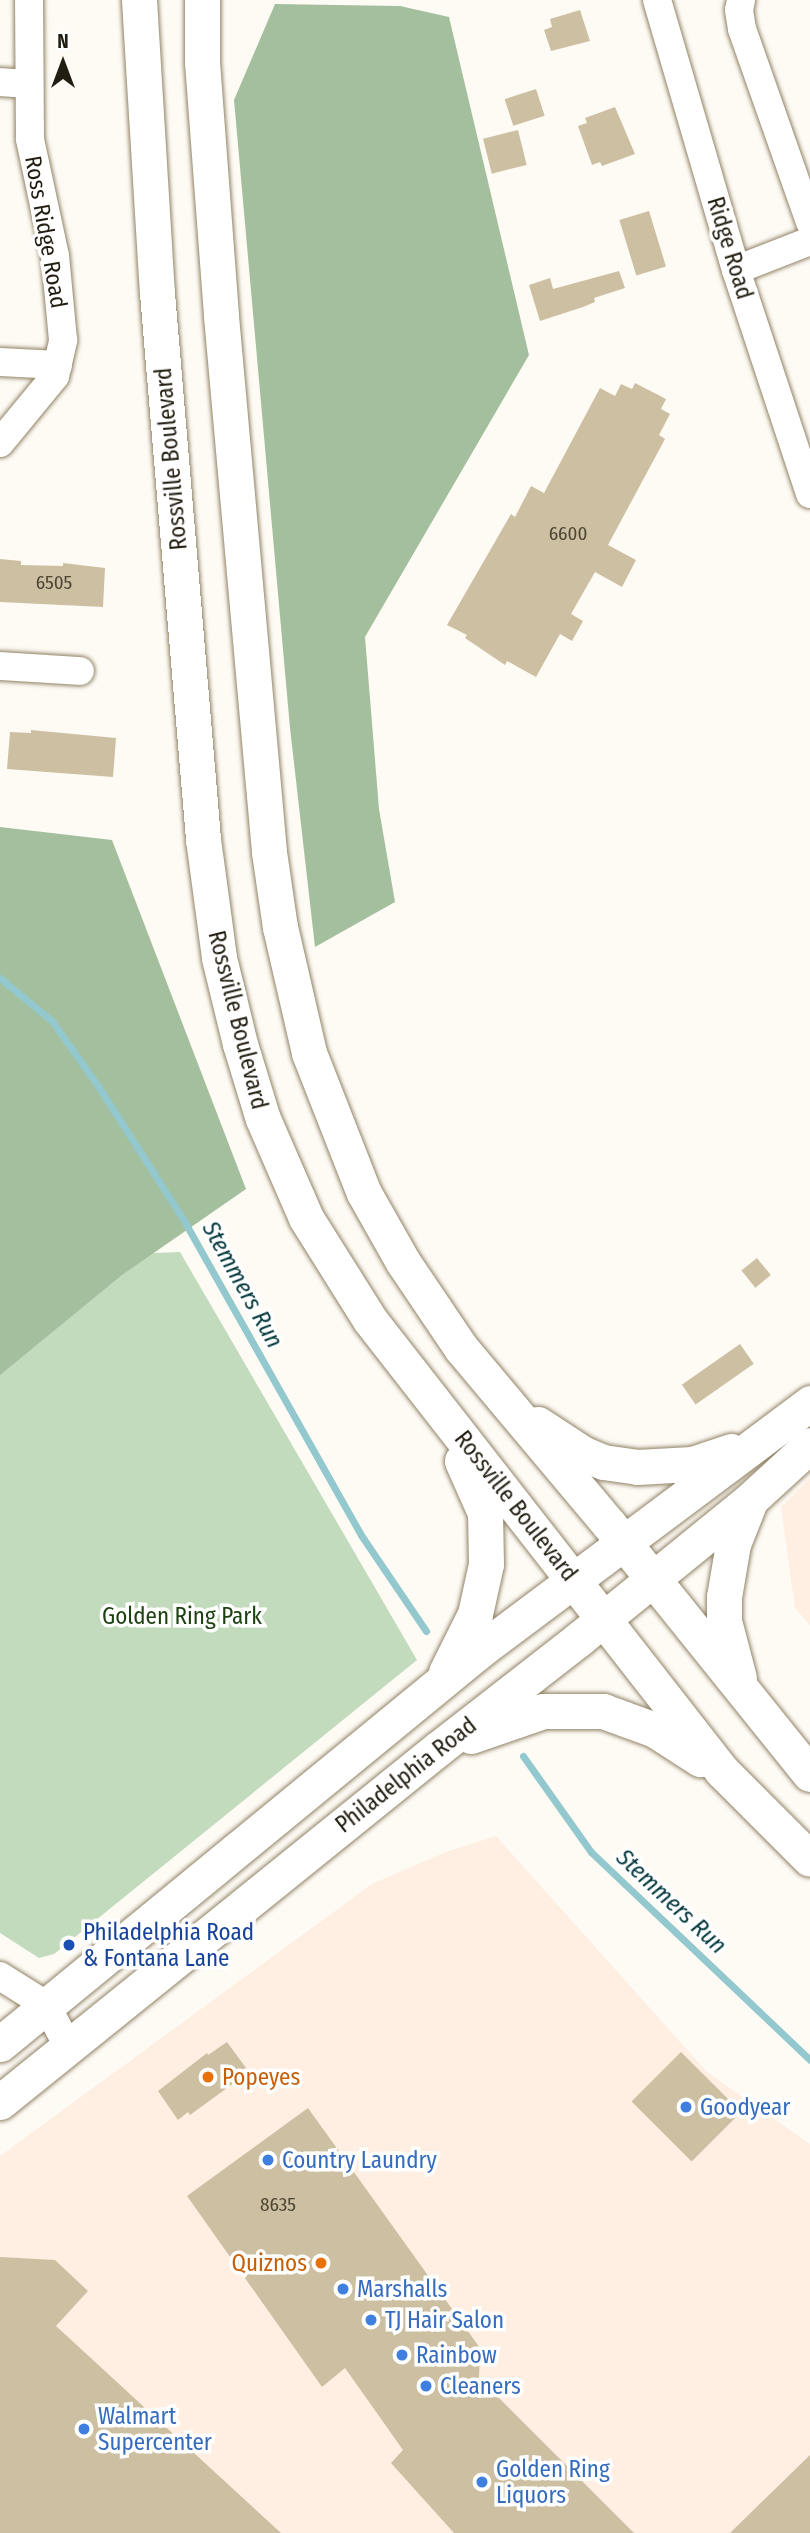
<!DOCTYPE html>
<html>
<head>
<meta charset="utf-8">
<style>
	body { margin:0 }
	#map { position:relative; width:810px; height:2533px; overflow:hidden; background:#fefbf5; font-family:"Fira Sans Condensed",sans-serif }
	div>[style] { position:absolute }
	.commercial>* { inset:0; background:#ffeee2 }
	.green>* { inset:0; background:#c3dbbd }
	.forest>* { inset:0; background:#a4bf9d }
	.stream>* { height:7px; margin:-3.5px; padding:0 3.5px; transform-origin:3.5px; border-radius:3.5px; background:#93c8ce }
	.building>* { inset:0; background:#cdbfa1; transform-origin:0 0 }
	.roads { filter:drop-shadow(0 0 2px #918366) drop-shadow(0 0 2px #918366) }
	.minor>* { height:28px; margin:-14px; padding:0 14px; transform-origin:14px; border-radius:14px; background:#fff }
	.major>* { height:35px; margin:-17.5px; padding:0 17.5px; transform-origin:17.5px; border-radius:17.5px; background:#fff }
	.dots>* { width:19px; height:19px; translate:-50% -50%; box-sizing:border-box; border:4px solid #fff; border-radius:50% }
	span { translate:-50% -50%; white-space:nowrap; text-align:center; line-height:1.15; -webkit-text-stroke:7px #fff; paint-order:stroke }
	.number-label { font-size:19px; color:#4d4635 }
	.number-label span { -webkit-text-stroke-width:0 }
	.street-label { font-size:23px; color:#221d11 }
	.park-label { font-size:23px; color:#1d4212 }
	.transit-label { font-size:23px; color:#164399 }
	.left { translate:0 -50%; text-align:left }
	.food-label { font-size:23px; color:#c56008 }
	.right { translate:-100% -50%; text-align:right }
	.shop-label { font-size:23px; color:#366cbe }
	.water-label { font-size:24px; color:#03383d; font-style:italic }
	.north { position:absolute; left:28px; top:28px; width:70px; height:70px; -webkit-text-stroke:5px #fff; paint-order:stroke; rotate:0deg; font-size:19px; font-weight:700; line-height:28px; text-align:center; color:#221d11 }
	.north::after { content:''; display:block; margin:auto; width:24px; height:32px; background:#221d11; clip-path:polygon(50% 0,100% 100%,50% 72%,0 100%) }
</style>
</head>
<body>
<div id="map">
	<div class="commercial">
		<div style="clip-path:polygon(810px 1478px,810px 1625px,795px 1608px,781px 1507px)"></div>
		<div style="clip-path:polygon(496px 1836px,707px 2072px,810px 2144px,810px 2533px,0 2533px,0 2156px,372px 1884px,446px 1852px)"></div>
	</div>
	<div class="green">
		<div style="clip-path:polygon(180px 1252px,417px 1660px,54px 1954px,39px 1958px,0 1933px,0 1259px)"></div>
	</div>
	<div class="forest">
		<div style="clip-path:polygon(275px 4px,400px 6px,449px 17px,529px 355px,365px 637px,379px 809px,395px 902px,315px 947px,290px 728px,234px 100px)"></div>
		<div style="clip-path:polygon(0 827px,112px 840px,246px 1189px,122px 1275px,0 1375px)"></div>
	</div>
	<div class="stream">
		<div style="left:0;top:978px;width:67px;rotate:39.6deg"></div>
		<div style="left:52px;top:1021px;width:80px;rotate:54.7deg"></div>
		<div style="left:98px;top:1086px;width:158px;rotate:57.4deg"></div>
		<div style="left:183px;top:1219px;width:363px;rotate:60.6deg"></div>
		<div style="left:361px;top:1535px;width:116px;rotate:55.9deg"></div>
		<div style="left:523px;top:1756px;width:118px;rotate:54.7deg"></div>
		<div style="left:591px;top:1852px;width:302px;rotate:43.5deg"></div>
	</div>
	<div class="building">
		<div style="clip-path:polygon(580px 10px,590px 41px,551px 51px,544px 30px,552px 27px,550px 19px)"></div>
		<div style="left:536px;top:89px;width:28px;height:33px;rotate:72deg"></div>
		<div style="clip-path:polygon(615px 107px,635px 154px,602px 166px,600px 162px,592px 165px,578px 126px,587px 123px,585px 118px)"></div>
		<div style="left:518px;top:130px;width:36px;height:36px;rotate:76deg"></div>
		<div style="left:649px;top:211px;width:58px;height:31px;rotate:73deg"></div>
		<div style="clip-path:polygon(619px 271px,625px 288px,594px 298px,595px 302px,583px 307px,540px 321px,529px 285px,550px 278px,553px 289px)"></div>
		<div style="clip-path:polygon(635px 383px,666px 399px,661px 409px,670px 414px,659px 435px,665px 439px,608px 545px,636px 560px,622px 587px,595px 572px,571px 614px,583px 621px,572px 641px,560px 634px,536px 677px,507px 661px,505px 665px,465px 638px,467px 635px,447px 625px,511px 514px,515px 517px,531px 486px,544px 493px,600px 388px,615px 396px,621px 384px,632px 389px)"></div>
		<div style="clip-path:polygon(0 559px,21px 561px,21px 565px,63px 566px,63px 563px,105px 568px,103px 607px,0 602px)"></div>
		<div style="clip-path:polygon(31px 730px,116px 738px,113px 777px,7px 769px,10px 732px,31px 733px)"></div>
		<div style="left:757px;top:1258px;width:22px;height:20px;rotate:51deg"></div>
		<div style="left:740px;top:1344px;width:24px;height:71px;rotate:55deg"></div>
		<div style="clip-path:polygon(227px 2042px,249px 2072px,190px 2115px,188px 2112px,178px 2120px,158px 2091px,207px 2053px,208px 2055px)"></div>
		<div style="left:681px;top:2052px;width:85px;height:70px;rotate:45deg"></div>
		<div style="clip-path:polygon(308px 2108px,480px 2348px,479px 2378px,634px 2533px,454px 2533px,391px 2463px,403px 2450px,345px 2368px,322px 2387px,187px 2196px)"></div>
		<div style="clip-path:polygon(0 2257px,55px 2260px,88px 2291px,56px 2326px,281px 2533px,0 2533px)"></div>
		<div style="clip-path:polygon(810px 2455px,810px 2533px,730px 2533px)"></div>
	</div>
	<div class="roads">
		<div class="minor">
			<div style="left:657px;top:0;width:281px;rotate:73.7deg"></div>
			<div style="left:736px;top:270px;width:236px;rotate:71.7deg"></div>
			<div style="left:741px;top:0;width:10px;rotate:101deg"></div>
			<div style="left:739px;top:10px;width:19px;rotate:81deg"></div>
			<div style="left:742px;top:29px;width:205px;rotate:70.6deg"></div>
			<div style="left:0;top:82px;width:29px;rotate:4deg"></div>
			<div style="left:736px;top:270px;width:79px;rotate:-21.4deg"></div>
			<div style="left:0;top:362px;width:58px;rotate:3deg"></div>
			<div style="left:0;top:443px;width:87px;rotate:-50.6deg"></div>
			<div style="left:55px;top:376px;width:37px;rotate:-77deg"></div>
			<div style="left:63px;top:340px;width:84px;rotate:-95.4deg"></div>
			<div style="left:55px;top:256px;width:120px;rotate:-102.1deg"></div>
			<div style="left:30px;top:139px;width:139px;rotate:-90.4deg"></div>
			<div style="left:0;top:666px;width:80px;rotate:3.6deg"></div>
			<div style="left:0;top:1976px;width:54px;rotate:32.2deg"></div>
			<div style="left:46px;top:2005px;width:47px;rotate:61.8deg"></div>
		</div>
		<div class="major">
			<div style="left:139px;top:0;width:294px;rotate:86.5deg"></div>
			<div style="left:157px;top:293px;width:548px;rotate:85.18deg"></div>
			<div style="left:203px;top:839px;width:120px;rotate:82.3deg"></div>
			<div style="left:219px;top:958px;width:89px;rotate:76.3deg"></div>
			<div style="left:240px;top:1044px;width:78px;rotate:73deg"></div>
			<div style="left:263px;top:1119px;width:108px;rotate:66.5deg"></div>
			<div style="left:306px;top:1218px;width:120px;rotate:57.9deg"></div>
			<div style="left:370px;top:1320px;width:572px;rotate:52.03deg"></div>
			<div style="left:722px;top:1771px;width:124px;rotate:45deg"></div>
			<div style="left:202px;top:0;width:62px;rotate:90deg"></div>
			<div style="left:202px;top:62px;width:255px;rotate:85.7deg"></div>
			<div style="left:221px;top:316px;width:538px;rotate:84.88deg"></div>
			<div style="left:269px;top:852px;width:76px;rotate:81.7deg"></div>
			<div style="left:280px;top:927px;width:129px;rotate:77deg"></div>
			<div style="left:309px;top:1053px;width:150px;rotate:68.6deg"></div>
			<div style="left:364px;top:1193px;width:79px;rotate:60.5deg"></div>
			<div style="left:403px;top:1262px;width:104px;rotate:56deg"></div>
			<div style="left:461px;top:1348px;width:229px;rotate:50deg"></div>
			<div style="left:608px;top:1523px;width:322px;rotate:51.2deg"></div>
			<div style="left:538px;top:1424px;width:53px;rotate:33.4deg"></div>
			<div style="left:582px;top:1453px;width:23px;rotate:23deg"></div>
			<div style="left:603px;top:1462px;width:34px;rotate:8deg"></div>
			<div style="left:637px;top:1467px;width:55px;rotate:-3.1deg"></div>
			<div style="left:692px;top:1464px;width:41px;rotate:-18.4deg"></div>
			<div style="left:446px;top:1672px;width:65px;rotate:-63.4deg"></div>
			<div style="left:475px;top:1614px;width:51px;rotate:-77.6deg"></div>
			<div style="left:486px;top:1564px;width:51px;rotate:-91.1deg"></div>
			<div style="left:485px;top:1513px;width:57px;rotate:-113.9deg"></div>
			<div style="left:739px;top:1678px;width:59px;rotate:-104.7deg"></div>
			<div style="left:724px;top:1621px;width:24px;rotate:-90deg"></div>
			<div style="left:724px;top:1597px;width:54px;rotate:-80.4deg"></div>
			<div style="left:733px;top:1544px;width:46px;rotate:-68.4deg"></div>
			<div style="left:471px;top:1736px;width:76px;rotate:-19.1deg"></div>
			<div style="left:543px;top:1711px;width:60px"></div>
			<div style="left:603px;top:1711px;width:55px;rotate:20.1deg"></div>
			<div style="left:655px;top:1730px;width:54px;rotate:32.8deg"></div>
			<div style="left:0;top:2044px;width:625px;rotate:-39.35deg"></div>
			<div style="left:483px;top:1648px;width:409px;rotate:-36.8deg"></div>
			<div style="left:0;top:2102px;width:564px;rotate:-38.88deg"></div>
			<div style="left:439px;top:1748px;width:177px;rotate:-37.9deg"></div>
			<div style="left:579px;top:1639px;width:220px;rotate:-39.1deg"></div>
			<div style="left:750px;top:1500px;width:81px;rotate:-42.5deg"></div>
		</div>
	</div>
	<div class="dots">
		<div style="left:69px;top:1945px;background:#1a4fb4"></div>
		<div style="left:208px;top:2077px;background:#e8710a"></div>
		<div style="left:686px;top:2107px;background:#3f7fe0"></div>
		<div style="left:268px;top:2160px;background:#3f7fe0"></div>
		<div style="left:321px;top:2263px;background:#e8710a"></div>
		<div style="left:343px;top:2289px;background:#3f7fe0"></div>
		<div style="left:371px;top:2320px;background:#3f7fe0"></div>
		<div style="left:402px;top:2355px;background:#3f7fe0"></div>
		<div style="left:426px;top:2386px;background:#3f7fe0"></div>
		<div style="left:84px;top:2429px;background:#3f7fe0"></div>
		<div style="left:482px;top:2482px;background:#3f7fe0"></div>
	</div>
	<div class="number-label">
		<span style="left:568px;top:534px">6600</span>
		<span style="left:54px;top:583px">6505</span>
		<span style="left:278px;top:2205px">8635</span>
	</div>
	<div class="street-label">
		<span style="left:46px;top:232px;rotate:80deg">Ross Ridge Road</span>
		<span style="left:730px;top:248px;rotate:73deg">Ridge Road</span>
		<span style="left:171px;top:459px;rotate:-95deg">Rossville Boulevard</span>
		<span style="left:238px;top:1020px;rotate:76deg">Rossville Boulevard</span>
		<span style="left:516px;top:1506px;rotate:52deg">Rossville Boulevard</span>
		<span style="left:406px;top:1775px;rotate:-38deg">Philadelphia Road</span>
	</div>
	<div class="park-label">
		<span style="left:182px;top:1616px">Golden Ring Park</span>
	</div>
	<div class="transit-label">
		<span class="left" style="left:83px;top:1945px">Philadelphia Road<br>&amp; Fontana Lane</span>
	</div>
	<div class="food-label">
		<span class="left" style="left:222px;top:2077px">Popeyes</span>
		<span class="right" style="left:307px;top:2263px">Quiznos</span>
	</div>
	<div class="shop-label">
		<span class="left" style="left:700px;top:2107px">Goodyear</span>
		<span class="left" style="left:282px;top:2160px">Country Laundry</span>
		<span class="left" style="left:357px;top:2289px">Marshalls</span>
		<span class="left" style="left:385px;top:2320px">TJ Hair Salon</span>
		<span class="left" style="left:416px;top:2355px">Rainbow</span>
		<span class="left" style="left:440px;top:2386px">Cleaners</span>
		<span class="left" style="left:98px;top:2429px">Walmart<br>Supercenter</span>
		<span class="left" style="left:496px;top:2482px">Golden Ring<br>Liquors</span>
	</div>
	<div class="water-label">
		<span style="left:242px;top:1285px;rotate:61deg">Stemmers Run</span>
		<span style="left:671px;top:1902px;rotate:43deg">Stemmers Run</span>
	</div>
	<div class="north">N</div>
</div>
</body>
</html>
